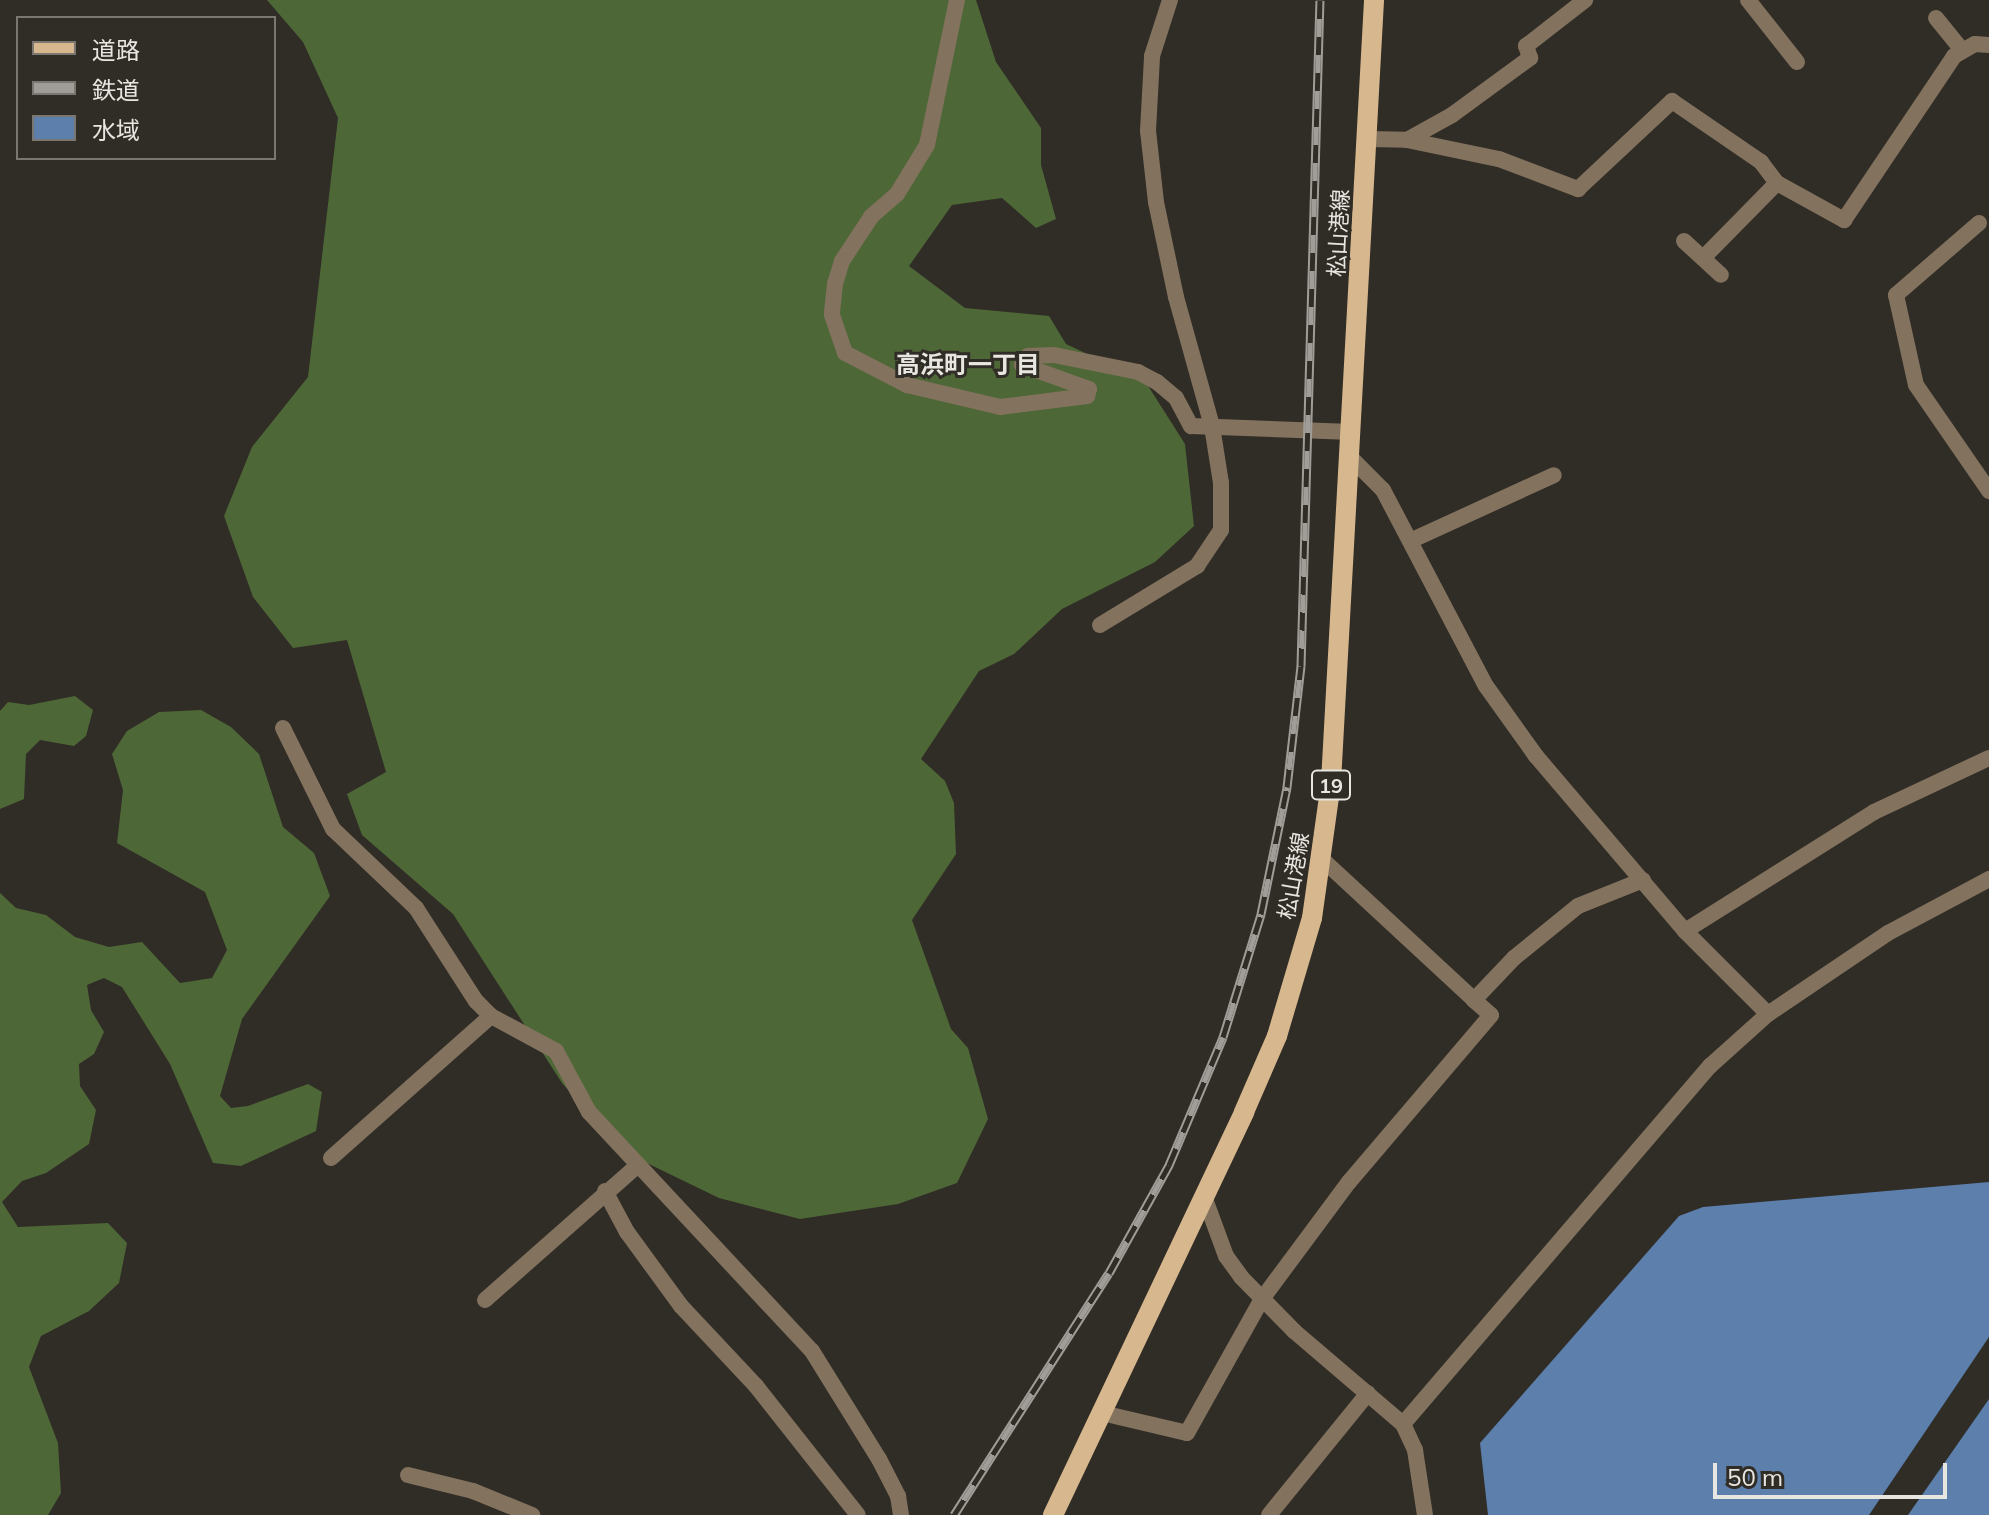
<!DOCTYPE html>
<html>
<head>
<meta charset="utf-8">
<style>
	body { margin:0 }
	#map { position:relative; width:1989px; height:1515px; overflow:hidden; background:#302c26; font-family:Mulish,"Noto Sans JP",sans-serif }
	div>[style] { position:absolute }
	.forest>* { inset:0; background:#4e6737 }
	.water>* { inset:0; background:#5c7fab }
	.street>* { height:16px; margin:-8px; padding:0 8px; transform-origin:8px; border-radius:8px; background:#82725e }
	.primary>* { height:20px; margin:-10px; padding:0 10px; transform-origin:10px; border-radius:10px; background:#d7b78d }
	.rail>* { height:9px; margin-top:-4.5px; transform-origin:0; background:repeating-linear-gradient(90deg,#302c26 0 18px,#a09d98 0 36px); box-sizing:border-box; border-block:2px solid #a09d98 }
	span { translate:-50% -50%; white-space:nowrap; text-align:center; line-height:1.15; -webkit-text-stroke:6px #302c26; paint-order:stroke }
	.shield-label span { padding:2px 6px; background:#302c26; border:2px solid; border-radius:6px; -webkit-text-stroke-width:0 }
	.shield-label { font-size:20px; color:#e8e6e1; font-weight:700 }
	.street-label { font-size:22px; color:#e8e6e1 }
	.neighbourhood-label { font-size:24px; color:#e8e6e1; font-weight:700 }
	.legend { position:absolute; left:16px; top:16px; width:260px; height:144px; box-sizing:border-box; background:#302c26; border:2px solid #7a7671; margin:0; padding:10px 14px; list-style:none; font-size:24px; color:#e8e6e1 }
	.legend li { display:flex; align-items:center; gap:16px; height:40px }
	.legend b { width:40px; border:2px solid #7a7671 }
	.scale { position:absolute; left:1713px; top:1463px; width:234px; height:36px; box-sizing:border-box; border:4px solid #e8e6e1; border-top:0; padding-left:10px; font-size:24px; line-height:28px; white-space:nowrap; color:#e8e6e1; -webkit-text-stroke:6px #302c26; paint-order:stroke }
</style>
</head>
<body>
<div id="map">
	<div class="forest">
		<div style="clip-path:polygon(267px 0,976px 0,996px 62px,1041px 128px,1041px 165px,1056px 219px,1036px 228px,1002px 198px,952px 205px,909px 266px,965px 308px,1049px 316px,1066px 344px,1145px 381px,1185px 444px,1194px 526px,1155px 562px,1062px 609px,1014px 654px,979px 671px,921px 759px,945px 781px,954px 803px,956px 854px,912px 920px,951px 1029px,968px 1048px,988px 1119px,957px 1183px,898px 1204px,800px 1219px,719px 1198px,622px 1151px,562px 1083px,453px 914px,362px 835px,347px 794px,386px 772px,347px 640px,293px 648px,253px 597px,224px 516px,252px 447px,308px 377px,338px 118px,303px 42px)"></div>
		<div style="clip-path:polygon(75px 696px,93px 710px,86px 736px,74px 746px,40px 740px,26px 754px,24px 799px,0 809px,0 711px,8px 702px,29px 705px)"></div>
		<div style="clip-path:polygon(201px 710px,231px 727px,259px 754px,283px 827px,314px 853px,330px 896px,242px 1019px,220px 1096px,231px 1108px,248px 1106px,308px 1084px,322px 1092px,316px 1131px,241px 1166px,213px 1163px,170px 1064px,122px 987px,104px 978px,87px 985px,91px 1010px,104px 1032px,94px 1054px,79px 1064px,80px 1086px,96px 1110px,89px 1144px,46px 1173px,22px 1181px,2px 1202px,18px 1227px,108px 1223px,127px 1243px,119px 1283px,89px 1311px,41px 1336px,29px 1367px,58px 1443px,61px 1493px,48px 1515px,0 1515px,0 893px,16px 908px,46px 915px,75px 937px,109px 947px,142px 942px,180px 983px,212px 978px,227px 950px,205px 892px,117px 843px,123px 790px,112px 754px,127px 731px,159px 712px)"></div>
	</div>
	<div class="water">
		<div style="clip-path:polygon(1989px 1182px,1989px 1337px,1869px 1515px,1488px 1515px,1480px 1443px,1679px 1216px,1703px 1207px)"></div>
		<div style="clip-path:polygon(1989px 1399px,1989px 1515px,1908px 1515px)"></div>
	</div>
	<div class="street">
		<div style="left:957px;top:0;width:148px;rotate:101.7deg"></div>
		<div style="left:927px;top:145px;width:57px;rotate:121.5deg"></div>
		<div style="left:897px;top:194px;width:35px;rotate:139deg"></div>
		<div style="left:871px;top:217px;width:53px;rotate:123.4deg"></div>
		<div style="left:842px;top:261px;width:24px;rotate:107deg"></div>
		<div style="left:835px;top:284px;width:31px;rotate:96deg"></div>
		<div style="left:832px;top:315px;width:40px;rotate:71.1deg"></div>
		<div style="left:845px;top:353px;width:70px;rotate:27.3deg"></div>
		<div style="left:907px;top:385px;width:96px;rotate:13.3deg"></div>
		<div style="left:1000px;top:407px;width:88px;rotate:-7.2deg"></div>
		<div style="left:1087px;top:396px;width:7px;rotate:-74deg"></div>
		<div style="left:1089px;top:389px;width:71px;rotate:-160.3deg"></div>
		<div style="left:1022px;top:365px;width:11px;rotate:-56deg"></div>
		<div style="left:1028px;top:356px;width:26px;rotate:-2deg"></div>
		<div style="left:1054px;top:355px;width:86px;rotate:11.4deg"></div>
		<div style="left:1138px;top:372px;width:21px;rotate:28deg"></div>
		<div style="left:1157px;top:382px;width:25px;rotate:40deg"></div>
		<div style="left:1176px;top:398px;width:32px;rotate:62deg"></div>
		<div style="left:1191px;top:426px;width:161px;rotate:2.1deg"></div>
		<div style="left:1748px;top:0;width:79px;rotate:51.7deg"></div>
		<div style="left:1936px;top:18px;width:40px;rotate:51deg"></div>
		<div style="left:1368px;top:139px;width:39px;rotate:1deg"></div>
		<div style="left:1407px;top:140px;width:94px;rotate:11.7deg"></div>
		<div style="left:1499px;top:159px;width:85px;rotate:20.8deg"></div>
		<div style="left:1578px;top:189px;width:129px;rotate:-43.1deg"></div>
		<div style="left:1672px;top:101px;width:108px;rotate:34.4deg"></div>
		<div style="left:1761px;top:162px;width:26px;rotate:53deg"></div>
		<div style="left:1777px;top:183px;width:77px;rotate:28.9deg"></div>
		<div style="left:1844px;top:220px;width:197px;rotate:-56.1deg"></div>
		<div style="left:1954px;top:56px;width:24px;rotate:-30deg"></div>
		<div style="left:1975px;top:44px;width:14px;rotate:4deg"></div>
		<div style="left:1407px;top:140px;width:51px;rotate:-29.1deg"></div>
		<div style="left:1452px;top:115px;width:97px;rotate:-36.2deg"></div>
		<div style="left:1530px;top:58px;width:13px;rotate:-108deg"></div>
		<div style="left:1526px;top:46px;width:75px;rotate:-37.9deg"></div>
		<div style="left:1979px;top:223px;width:110px;rotate:139.1deg"></div>
		<div style="left:1896px;top:295px;width:92px;rotate:77.5deg"></div>
		<div style="left:1916px;top:385px;width:129px;rotate:55.4deg"></div>
		<div style="left:1684px;top:241px;width:50px;rotate:42.6deg"></div>
		<div style="left:1703px;top:258px;width:105px;rotate:-45.4deg"></div>
		<div style="left:1351px;top:458px;width:45px;rotate:45deg"></div>
		<div style="left:1383px;top:490px;width:221px;rotate:62.3deg"></div>
		<div style="left:1486px;top:686px;width:86px;rotate:54.5deg"></div>
		<div style="left:1536px;top:756px;width:230px;rotate:49.6deg"></div>
		<div style="left:1685px;top:931px;width:117px;rotate:45deg"></div>
		<div style="left:1410px;top:541px;width:158px;rotate:-24.6deg"></div>
		<div style="left:1100px;top:625px;width:114px;rotate:-31.3deg"></div>
		<div style="left:1197px;top:566px;width:43px;rotate:-56.3deg"></div>
		<div style="left:1221px;top:530px;width:47px;rotate:-90deg"></div>
		<div style="left:1221px;top:483px;width:58px;rotate:-99deg"></div>
		<div style="left:1212px;top:426px;width:134px;rotate:-105.6deg"></div>
		<div style="left:1176px;top:297px;width:97px;rotate:-101.9deg"></div>
		<div style="left:1156px;top:202px;width:71px;rotate:-96.4deg"></div>
		<div style="left:1148px;top:131px;width:75px;rotate:-86.9deg"></div>
		<div style="left:1152px;top:56px;width:59px;rotate:-72.2deg"></div>
		<div style="left:283px;top:728px;width:113px;rotate:63.7deg"></div>
		<div style="left:333px;top:829px;width:115px;rotate:43.6deg"></div>
		<div style="left:416px;top:908px;width:111px;rotate:57.2deg"></div>
		<div style="left:476px;top:1001px;width:21px;rotate:45deg"></div>
		<div style="left:491px;top:1016px;width:74px;rotate:28.3deg"></div>
		<div style="left:556px;top:1051px;width:69px;rotate:61.6deg"></div>
		<div style="left:589px;top:1112px;width:327px;rotate:47deg"></div>
		<div style="left:812px;top:1351px;width:127px;rotate:58.2deg"></div>
		<div style="left:879px;top:1459px;width:42px;rotate:62.8deg"></div>
		<div style="left:898px;top:1496px;width:19px;rotate:81deg"></div>
		<div style="left:1323px;top:860px;width:206px;rotate:42.8deg"></div>
		<div style="left:1685px;top:931px;width:223px;rotate:-32.2deg"></div>
		<div style="left:1874px;top:812px;width:127px;rotate:-25.2deg"></div>
		<div style="left:331px;top:1158px;width:214px;rotate:-41.6deg"></div>
		<div style="left:605px;top:1191px;width:47px;rotate:61.8deg"></div>
		<div style="left:627px;top:1232px;width:92px;rotate:53.9deg"></div>
		<div style="left:681px;top:1306px;width:110px;rotate:46.8deg"></div>
		<div style="left:756px;top:1386px;width:164px;rotate:51.7deg"></div>
		<div style="left:1205px;top:1199px;width:61px;rotate:69.8deg"></div>
		<div style="left:1226px;top:1256px;width:26px;rotate:54deg"></div>
		<div style="left:1241px;top:1277px;width:76px;rotate:45.5deg"></div>
		<div style="left:1294px;top:1331px;width:143px;rotate:40.5deg"></div>
		<div style="left:1403px;top:1424px;width:29px;rotate:65deg"></div>
		<div style="left:1415px;top:1450px;width:66px;rotate:81.3deg"></div>
		<div style="left:485px;top:1300px;width:204px;rotate:-41.4deg"></div>
		<div style="left:1102px;top:1413px;width:87px;rotate:13.2deg"></div>
		<div style="left:1187px;top:1433px;width:154px;rotate:-60.8deg"></div>
		<div style="left:1262px;top:1299px;width:146px;rotate:-53.4deg"></div>
		<div style="left:1349px;top:1182px;width:219px;rotate:-49.6deg"></div>
		<div style="left:1491px;top:1015px;width:23px;rotate:-139deg"></div>
		<div style="left:1474px;top:1000px;width:58px;rotate:-46.4deg"></div>
		<div style="left:1514px;top:958px;width:82px;rotate:-39.1deg"></div>
		<div style="left:1578px;top:906px;width:70px;rotate:-21.8deg"></div>
		<div style="left:1403px;top:1424px;width:472px;rotate:-49.4deg"></div>
		<div style="left:1710px;top:1066px;width:78px;rotate:-41.9deg"></div>
		<div style="left:1768px;top:1014px;width:145px;rotate:-34deg"></div>
		<div style="left:1888px;top:933px;width:115px;rotate:-28.1deg"></div>
		<div style="left:408px;top:1475px;width:67px;rotate:13.8deg"></div>
		<div style="left:473px;top:1491px;width:64px;rotate:22.1deg"></div>
		<div style="left:1269px;top:1515px;width:157px;rotate:-50.9deg"></div>
	</div>
	<div class="primary">
		<div style="left:1053px;top:1515px;width:446px;rotate:-64.6deg"></div>
		<div style="left:1244px;top:1112px;width:83px;rotate:-66.5deg"></div>
		<div style="left:1277px;top:1036px;width:123px;rotate:-73.5deg"></div>
		<div style="left:1312px;top:918px;width:137px;rotate:-82deg"></div>
		<div style="left:1331px;top:782px;width:783px;rotate:-86.85deg"></div>
	</div>
	<div class="rail">
		<div style="left:954px;top:1515px;width:287px;rotate:-57.4deg"></div>
		<div style="left:1109px;top:1273px;width:124px;rotate:-60.9deg"></div>
		<div style="left:1169px;top:1165px;width:139px;rotate:-67.1deg"></div>
		<div style="left:1223px;top:1037px;width:129px;rotate:-72.8deg"></div>
		<div style="left:1261px;top:914px;width:130px;rotate:-78.4deg"></div>
		<div style="left:1287px;top:787px;width:122px;rotate:-83.4deg"></div>
		<div style="left:1301px;top:666px;width:666px;rotate:-88.37deg"></div>
	</div>
	<div class="shield-label">
		<span style="left:1331px;top:785px">19</span>
	</div>
	<div class="street-label">
		<span style="left:1339px;top:233px;rotate:-87deg">松山港線</span>
		<span style="left:1294px;top:876px;rotate:-80deg">松山港線</span>
	</div>
	<div class="neighbourhood-label">
		<span style="left:968px;top:365px">高浜町一丁目</span>
	</div>
	<ul class="legend">
	<li><b style="height:10px;background:#d7b78d"></b>道路</li>
	<li><b style="height:10px;background:#a09d98"></b>鉄道</li>
	<li><b style="height:22px;background:#5c7fab"></b>水域</li>
	</ul>
	<div class="scale">50 m</div>
</div>
</body>
</html>
